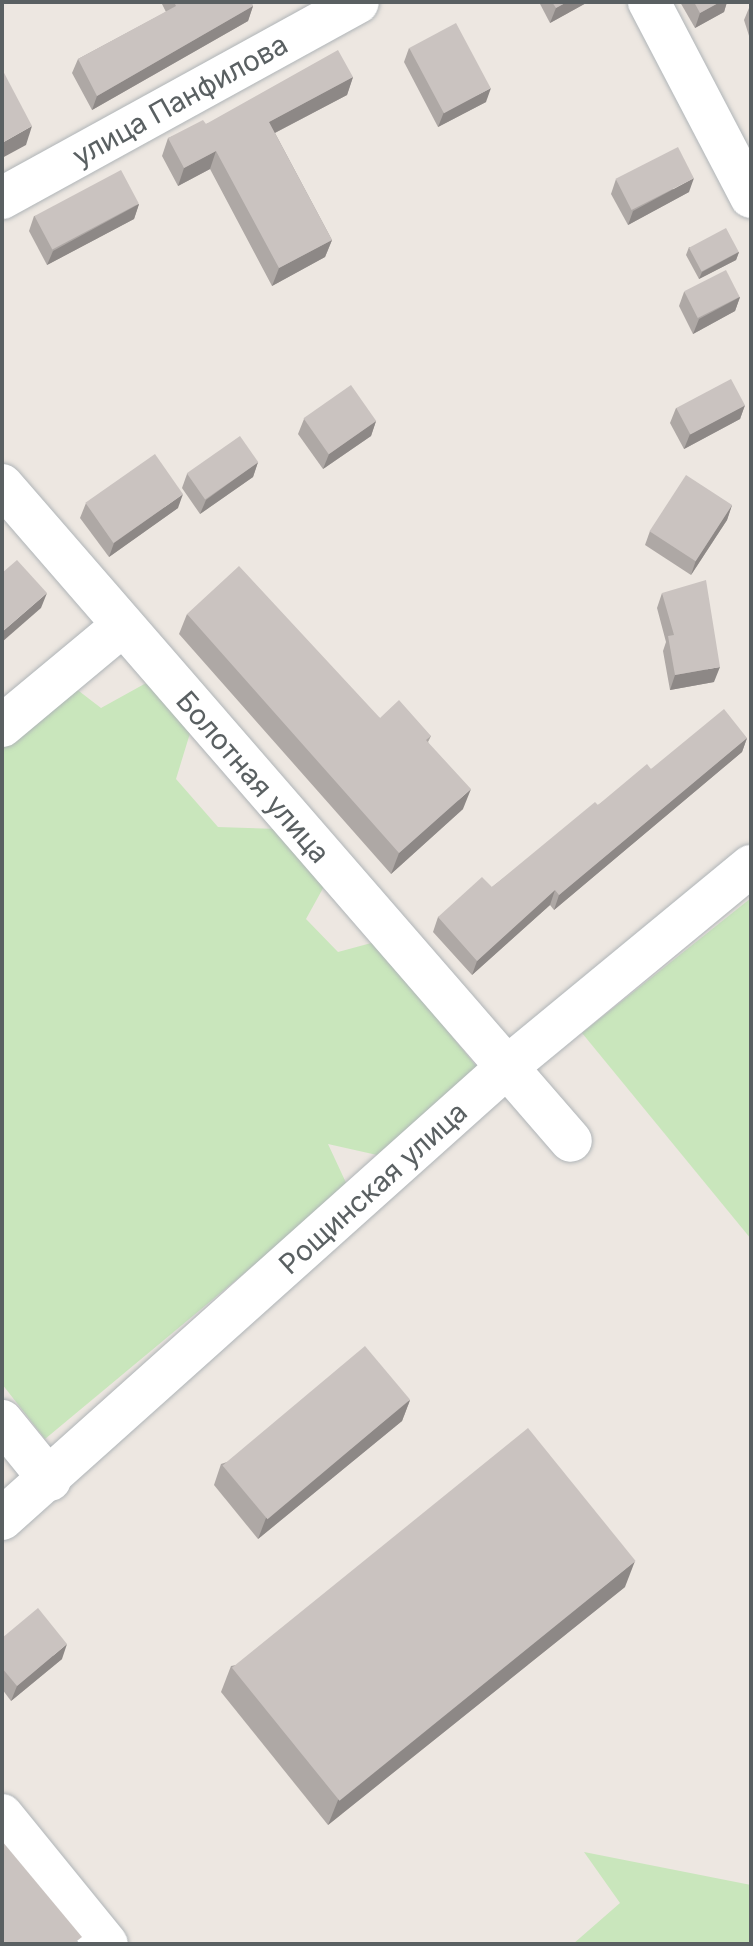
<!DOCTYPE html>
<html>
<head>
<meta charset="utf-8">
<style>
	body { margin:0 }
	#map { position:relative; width:753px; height:1946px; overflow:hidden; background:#ede7e1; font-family:Inter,sans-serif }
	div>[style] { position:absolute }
	.green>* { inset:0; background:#c9e6bc }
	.roads { filter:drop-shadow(0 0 2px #afb4b7) drop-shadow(0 0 2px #afb4b7) }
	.minor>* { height:42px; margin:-21px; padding:0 21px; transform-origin:21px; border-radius:21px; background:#fff }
	.wall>* { inset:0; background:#aea8a5 }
	.shaded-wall>* { inset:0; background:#8d8886 }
	.building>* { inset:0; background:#cac3c0; transform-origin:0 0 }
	span { translate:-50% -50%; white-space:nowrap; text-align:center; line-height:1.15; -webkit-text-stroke:6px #fff; paint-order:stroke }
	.street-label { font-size:28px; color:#5a6062 }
	.frame { position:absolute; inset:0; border:4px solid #5a6062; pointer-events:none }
</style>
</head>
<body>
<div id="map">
	<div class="green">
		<div style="clip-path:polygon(148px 682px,191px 730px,176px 779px,218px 827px,280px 829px,327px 881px,306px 919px,338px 952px,375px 942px,477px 1067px,377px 1155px,328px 1144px,348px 1187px,45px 1439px,2px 1384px,2px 746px,75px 688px,101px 708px)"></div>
		<div style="clip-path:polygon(751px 898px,751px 1239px,582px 1033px)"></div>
		<div style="clip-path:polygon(584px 1852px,751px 1885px,751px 1944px,573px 1944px,620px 1903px)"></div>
	</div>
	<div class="roads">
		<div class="minor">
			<div style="left:649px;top:2px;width:220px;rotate:62.4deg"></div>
			<div style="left:2px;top:198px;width:406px;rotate:-28.8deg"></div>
			<div style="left:2px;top:485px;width:868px;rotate:49.06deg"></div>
			<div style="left:2px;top:726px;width:155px;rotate:-39.8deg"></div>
			<div style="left:2px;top:1421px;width:76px;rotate:50.9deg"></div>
			<div style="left:2px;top:1519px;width:678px;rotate:-41.83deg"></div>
			<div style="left:507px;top:1067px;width:316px;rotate:-39.5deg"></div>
			<div style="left:2px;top:1815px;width:166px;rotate:50.9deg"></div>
		</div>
	</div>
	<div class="wall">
		<div style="clip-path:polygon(161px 2px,251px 2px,253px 6px,248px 21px,92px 110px,72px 73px,78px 59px,166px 12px)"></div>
		<div style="clip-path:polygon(539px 2px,588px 2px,550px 23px)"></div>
		<div style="clip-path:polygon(680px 2px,727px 2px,724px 12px,695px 28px)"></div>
		<div style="clip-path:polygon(751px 7px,751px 42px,744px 20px,749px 8px)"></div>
		<div style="clip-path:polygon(409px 48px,486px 102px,438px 127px,404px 62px)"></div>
		<div style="clip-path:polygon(353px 77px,347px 95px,275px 133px,332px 240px,325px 257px,272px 286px,210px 169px,178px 186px,162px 156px,168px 138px,206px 124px)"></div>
		<div style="clip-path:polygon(616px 179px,689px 192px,628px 225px,611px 194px)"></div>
		<div style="clip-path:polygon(139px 204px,134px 219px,47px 265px,29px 231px,34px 216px)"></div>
		<div style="clip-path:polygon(689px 247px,739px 252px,736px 260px,699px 279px,686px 255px)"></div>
		<div style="clip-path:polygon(684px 292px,740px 297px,735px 311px,693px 334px,679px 306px)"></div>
		<div style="clip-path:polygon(745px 405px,740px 419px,684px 449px,670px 423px,676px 408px)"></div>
		<div style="clip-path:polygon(304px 419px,376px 421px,371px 436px,323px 469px,298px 434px)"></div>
		<div style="clip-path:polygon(258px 462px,253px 477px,200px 514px,182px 488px,187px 474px)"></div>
		<div style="clip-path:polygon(86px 503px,178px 508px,109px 557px,80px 518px)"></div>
		<div style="clip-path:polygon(732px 505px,727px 520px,691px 575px,645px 545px,650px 531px)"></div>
		<div style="clip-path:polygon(662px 593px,714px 682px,670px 690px,663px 651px,666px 642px,657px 608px)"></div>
		<div style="clip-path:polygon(187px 614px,380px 718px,431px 736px,428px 742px,463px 809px,391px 874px,179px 634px)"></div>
		<div style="clip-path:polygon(747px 738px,742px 752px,554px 910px,550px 905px,472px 975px,433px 932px,438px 917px,492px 887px,598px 805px,651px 769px)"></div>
		<div style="clip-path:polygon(410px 1400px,402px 1421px,258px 1539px,214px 1485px,221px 1464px)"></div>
		<div style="clip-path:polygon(625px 1587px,328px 1825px,221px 1692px,231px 1666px)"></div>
		<div style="clip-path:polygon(2px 1638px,62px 1659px,11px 1701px,2px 1689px)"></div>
	</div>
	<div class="shaded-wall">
		<div style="clip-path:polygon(567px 2px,588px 2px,550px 23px,556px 8px)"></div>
		<div style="clip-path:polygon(720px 2px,727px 2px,724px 12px,695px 28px,700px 13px)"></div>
		<div style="clip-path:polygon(253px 6px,248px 21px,92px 110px,97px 96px)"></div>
		<div style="clip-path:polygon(353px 77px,347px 95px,263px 139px,269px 122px)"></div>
		<div style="clip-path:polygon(491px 88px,486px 102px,438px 127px,444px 112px)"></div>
		<div style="clip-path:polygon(32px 126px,26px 145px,2px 158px,2px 143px)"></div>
		<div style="clip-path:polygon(216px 151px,210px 169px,178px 186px,184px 168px)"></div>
		<div style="clip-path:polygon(694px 178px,689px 192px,628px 225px,633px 211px)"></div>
		<div style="clip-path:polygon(139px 204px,134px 219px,47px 265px,53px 251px)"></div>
		<div style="clip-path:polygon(332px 240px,325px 257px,272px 286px,279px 268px)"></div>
		<div style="clip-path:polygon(739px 252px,736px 260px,699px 279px,702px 272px)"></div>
		<div style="clip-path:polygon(740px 297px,735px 311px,693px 334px,699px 319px)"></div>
		<div style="clip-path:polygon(745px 405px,740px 419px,684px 449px,690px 434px)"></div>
		<div style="clip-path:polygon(376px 421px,371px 436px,323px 469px,329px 454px)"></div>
		<div style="clip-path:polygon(258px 462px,253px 477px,200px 514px,206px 500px)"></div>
		<div style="clip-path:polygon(183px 494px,178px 508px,109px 557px,114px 543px)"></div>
		<div style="clip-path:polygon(732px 505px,727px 520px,691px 575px,696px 560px)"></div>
		<div style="clip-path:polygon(47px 593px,41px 608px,2px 642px,2px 632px)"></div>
		<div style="clip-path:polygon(720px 667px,714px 682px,670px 690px,675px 675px)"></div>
		<div style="clip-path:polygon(747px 738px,742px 752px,554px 910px,559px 895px)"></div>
		<div style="clip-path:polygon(471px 789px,463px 809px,391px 874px,399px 853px)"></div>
		<div style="clip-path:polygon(555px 890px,550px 905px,472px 975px,477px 961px)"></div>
		<div style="clip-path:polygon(410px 1400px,402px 1421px,258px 1539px,266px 1518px)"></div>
		<div style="clip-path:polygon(635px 1561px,625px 1587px,328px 1825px,338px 1800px)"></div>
		<div style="clip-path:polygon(67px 1644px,62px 1659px,11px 1701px,17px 1686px)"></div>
	</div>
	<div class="building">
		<div style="clip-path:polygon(174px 2px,251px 2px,253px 6px,97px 96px,78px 59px,176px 6px)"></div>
		<div style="clip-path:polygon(552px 2px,567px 2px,556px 8px)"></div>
		<div style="clip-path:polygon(694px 2px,720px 2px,700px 13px)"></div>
		<div style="left:456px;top:23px;width:74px;height:53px;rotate:62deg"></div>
		<div style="clip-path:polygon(338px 50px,353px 77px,269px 122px,332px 240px,279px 268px,216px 151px,184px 168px,168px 138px,203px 120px,206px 124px)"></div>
		<div style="clip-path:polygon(2px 69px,32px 126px,2px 143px)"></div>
		<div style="left:678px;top:147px;width:35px;height:70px;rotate:63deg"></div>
		<div style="left:121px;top:170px;width:38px;height:98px;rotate:62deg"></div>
		<div style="left:726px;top:228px;width:27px;height:42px;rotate:62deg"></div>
		<div style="left:726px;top:270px;width:30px;height:47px;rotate:63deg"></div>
		<div style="left:731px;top:379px;width:30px;height:62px;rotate:62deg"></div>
		<div style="left:351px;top:385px;width:44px;height:58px;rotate:55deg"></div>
		<div style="left:240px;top:436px;width:32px;height:65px;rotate:55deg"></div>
		<div style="left:155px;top:454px;width:49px;height:85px;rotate:55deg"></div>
		<div style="left:686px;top:475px;width:55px;height:67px;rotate:33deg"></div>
		<div style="clip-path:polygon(17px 560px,47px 593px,2px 632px,2px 573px)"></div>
		<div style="clip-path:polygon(239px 566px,380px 718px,399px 700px,431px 736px,426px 740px,471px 789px,399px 853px,187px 614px)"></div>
		<div style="clip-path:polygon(706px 580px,720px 667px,675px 675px,668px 636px,674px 635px,662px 593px)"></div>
		<div style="clip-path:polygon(724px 709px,747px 738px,559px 895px,555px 890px,477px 961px,438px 917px,482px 877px,492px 887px,595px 802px,598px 805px,647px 764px,651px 769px)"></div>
		<div style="left:365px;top:1346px;width:70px;height:186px;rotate:50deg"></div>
		<div style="left:528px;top:1428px;width:171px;height:381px;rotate:51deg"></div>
		<div style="clip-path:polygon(38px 1608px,67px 1644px,17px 1686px,2px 1668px,2px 1638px)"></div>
		<div style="clip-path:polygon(2px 1841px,82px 1937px,73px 1944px,2px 1944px)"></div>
	</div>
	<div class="street-label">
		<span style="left:180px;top:100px;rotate:-29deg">улица Панфилова</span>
		<span style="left:253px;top:777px;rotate:49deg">Болотная улица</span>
		<span style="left:373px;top:1188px;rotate:-42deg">Рощинская улица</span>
	</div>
	<div class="frame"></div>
</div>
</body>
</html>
